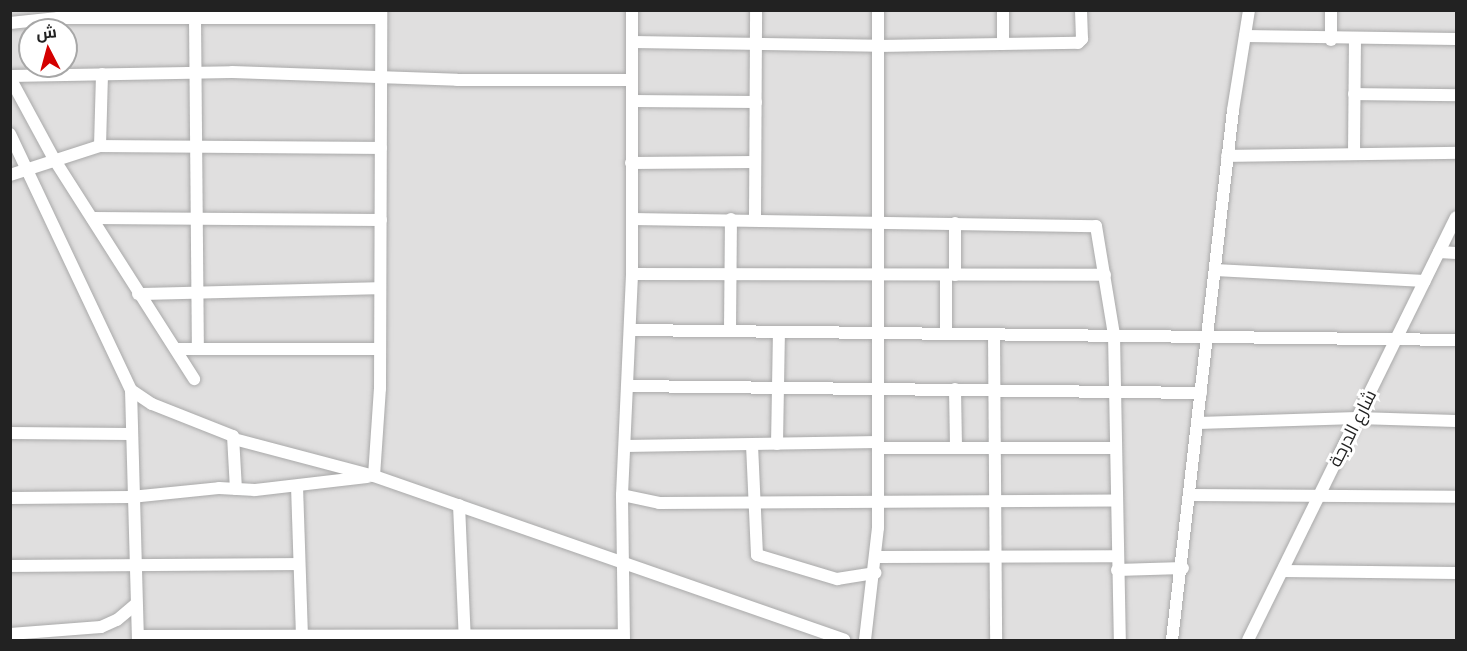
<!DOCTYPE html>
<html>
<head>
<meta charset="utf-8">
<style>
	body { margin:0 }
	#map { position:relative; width:1467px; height:651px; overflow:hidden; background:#f2efe9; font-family:"Exo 2",Cairo,sans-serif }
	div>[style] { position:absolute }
	.residential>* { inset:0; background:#e0dfdf }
	.roads { filter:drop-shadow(0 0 2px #a9a9a9) drop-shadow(0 0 2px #a9a9a9) }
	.minor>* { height:12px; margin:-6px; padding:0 6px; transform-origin:6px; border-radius:6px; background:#fff }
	span { translate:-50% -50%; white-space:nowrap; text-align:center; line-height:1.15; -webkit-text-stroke:6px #fff; paint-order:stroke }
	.street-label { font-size:18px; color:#222 }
	.frame { position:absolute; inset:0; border:12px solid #222; pointer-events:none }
	.north { position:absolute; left:18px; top:18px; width:60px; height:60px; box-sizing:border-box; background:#fff; border:2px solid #a7a7a7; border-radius:50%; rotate:354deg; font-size:16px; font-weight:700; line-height:24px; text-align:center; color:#222 }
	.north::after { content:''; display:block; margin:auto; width:21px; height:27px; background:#d40000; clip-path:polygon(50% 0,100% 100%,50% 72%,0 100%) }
</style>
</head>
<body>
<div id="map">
	<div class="residential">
		<div style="clip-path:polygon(evenodd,10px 11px,1456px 11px,1456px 640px,11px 640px,10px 11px,30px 30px,66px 30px,66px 66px,30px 66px,30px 30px)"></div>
	</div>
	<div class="roads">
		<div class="minor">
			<div style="left:195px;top:17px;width:332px;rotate:89.5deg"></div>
			<div style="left:10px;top:23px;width:48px;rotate:-5.9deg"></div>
			<div style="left:58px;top:18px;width:323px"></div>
			<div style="left:1245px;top:36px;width:211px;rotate:0.8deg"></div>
			<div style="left:1331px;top:40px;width:30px;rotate:-90deg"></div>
			<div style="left:633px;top:42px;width:245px;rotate:0.9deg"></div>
			<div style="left:878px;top:46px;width:200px;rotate:-0.9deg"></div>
			<div style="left:1078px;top:43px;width:6px;rotate:-45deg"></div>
			<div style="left:1082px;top:39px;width:29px;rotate:-92deg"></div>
			<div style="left:1003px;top:44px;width:34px;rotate:-90deg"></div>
			<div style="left:10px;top:76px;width:222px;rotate:-1deg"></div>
			<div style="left:232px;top:72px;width:225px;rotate:2deg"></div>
			<div style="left:457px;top:80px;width:175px"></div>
			<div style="left:10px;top:78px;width:92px;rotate:61.5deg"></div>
			<div style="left:54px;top:159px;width:261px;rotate:57.5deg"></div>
			<div style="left:1354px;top:94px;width:102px;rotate:0.6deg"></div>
			<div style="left:632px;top:101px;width:124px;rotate:0.5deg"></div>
			<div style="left:10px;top:134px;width:283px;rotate:64.7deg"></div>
			<div style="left:131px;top:390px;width:250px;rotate:88.4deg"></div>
			<div style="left:100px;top:146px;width:72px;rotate:-88.4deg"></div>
			<div style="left:1354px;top:153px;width:113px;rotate:-89.5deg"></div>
			<div style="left:1227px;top:156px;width:229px;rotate:-0.8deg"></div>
			<div style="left:631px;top:163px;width:124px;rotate:-0.5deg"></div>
			<div style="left:10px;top:175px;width:95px;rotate:-17.9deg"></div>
			<div style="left:100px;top:146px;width:281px;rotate:0.4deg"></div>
			<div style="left:92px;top:218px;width:289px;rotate:0.4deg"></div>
			<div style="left:632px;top:219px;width:464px;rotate:0.9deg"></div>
			<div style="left:1096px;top:226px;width:110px;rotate:80.6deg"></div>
			<div style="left:1114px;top:335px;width:305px;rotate:88.9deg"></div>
			<div style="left:755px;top:219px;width:209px;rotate:-89.7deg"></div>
			<div style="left:955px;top:223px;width:52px;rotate:90deg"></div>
			<div style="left:1439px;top:252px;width:17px;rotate:3deg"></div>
			<div style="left:1215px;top:270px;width:210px;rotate:3deg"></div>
			<div style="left:632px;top:274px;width:473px;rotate:0.1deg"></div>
			<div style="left:946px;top:275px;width:58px;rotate:90deg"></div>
			<div style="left:138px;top:294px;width:242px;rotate:-1.4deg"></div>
			<div style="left:631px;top:330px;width:825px;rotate:0.69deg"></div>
			<div style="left:730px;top:331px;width:112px;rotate:-89.5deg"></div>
			<div style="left:994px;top:334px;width:306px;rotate:89.6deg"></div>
			<div style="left:176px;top:349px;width:204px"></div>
			<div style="left:628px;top:386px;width:573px;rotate:0.7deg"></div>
			<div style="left:955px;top:389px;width:58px;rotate:89deg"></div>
			<div style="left:131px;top:390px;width:25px;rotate:34deg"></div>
			<div style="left:152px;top:404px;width:87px;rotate:21.6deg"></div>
			<div style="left:233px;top:436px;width:53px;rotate:86.8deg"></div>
			<div style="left:1198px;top:423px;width:159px;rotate:-1.8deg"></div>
			<div style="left:1357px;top:418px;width:99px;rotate:1.7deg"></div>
			<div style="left:10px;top:433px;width:120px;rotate:0.5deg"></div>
			<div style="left:234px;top:439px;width:145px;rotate:14.8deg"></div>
			<div style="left:374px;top:476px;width:498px;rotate:19.2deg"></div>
			<div style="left:777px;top:444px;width:112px;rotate:-89deg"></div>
			<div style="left:752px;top:445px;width:110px;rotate:87.4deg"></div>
			<div style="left:757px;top:555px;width:84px;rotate:16.7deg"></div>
			<div style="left:837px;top:579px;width:39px;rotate:-9deg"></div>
			<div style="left:625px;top:446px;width:253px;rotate:-0.9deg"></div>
			<div style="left:878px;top:448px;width:238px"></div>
			<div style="left:374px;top:476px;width:87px;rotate:-86.1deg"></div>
			<div style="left:380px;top:389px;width:379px;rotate:-89.8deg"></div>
			<div style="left:297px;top:486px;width:154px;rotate:88.1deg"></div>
			<div style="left:622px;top:495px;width:38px;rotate:12deg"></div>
			<div style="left:659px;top:503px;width:458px;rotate:-0.3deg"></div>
			<div style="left:1191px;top:495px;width:265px;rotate:0.4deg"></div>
			<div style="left:10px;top:498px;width:121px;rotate:-0.5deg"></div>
			<div style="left:131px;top:497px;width:88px;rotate:-5.8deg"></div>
			<div style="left:219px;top:488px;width:36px;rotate:3deg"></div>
			<div style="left:255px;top:490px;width:113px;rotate:-6.6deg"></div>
			<div style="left:459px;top:505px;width:135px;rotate:87.5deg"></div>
			<div style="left:877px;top:557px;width:240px;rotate:-0.2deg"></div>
			<div style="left:10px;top:566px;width:288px;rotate:-0.4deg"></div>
			<div style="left:1117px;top:570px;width:66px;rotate:-1.7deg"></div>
			<div style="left:1283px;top:571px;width:173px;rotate:0.7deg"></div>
			<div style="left:10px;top:634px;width:91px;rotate:-4.4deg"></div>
			<div style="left:101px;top:627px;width:17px;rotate:-24deg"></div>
			<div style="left:117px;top:620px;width:25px;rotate:-40deg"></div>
			<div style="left:138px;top:636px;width:485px;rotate:-0.1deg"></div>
			<div style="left:624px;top:640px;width:145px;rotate:-90.8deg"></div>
			<div style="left:622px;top:495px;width:221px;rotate:-87.4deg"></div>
			<div style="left:632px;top:274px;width:264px;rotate:-90deg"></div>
			<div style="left:865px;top:640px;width:113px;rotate:-83.4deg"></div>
			<div style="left:878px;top:528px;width:518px;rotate:-90deg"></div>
			<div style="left:1172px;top:640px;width:533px;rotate:-83.43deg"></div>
			<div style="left:1233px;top:110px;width:101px;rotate:-80.9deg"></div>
			<div style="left:1248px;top:640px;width:471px;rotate:-63.8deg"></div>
		</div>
	</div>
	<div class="street-label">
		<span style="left:1352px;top:428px;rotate:-63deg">شارع الدرجة</span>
	</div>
	<div class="frame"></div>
	<div class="north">ش</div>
</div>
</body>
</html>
